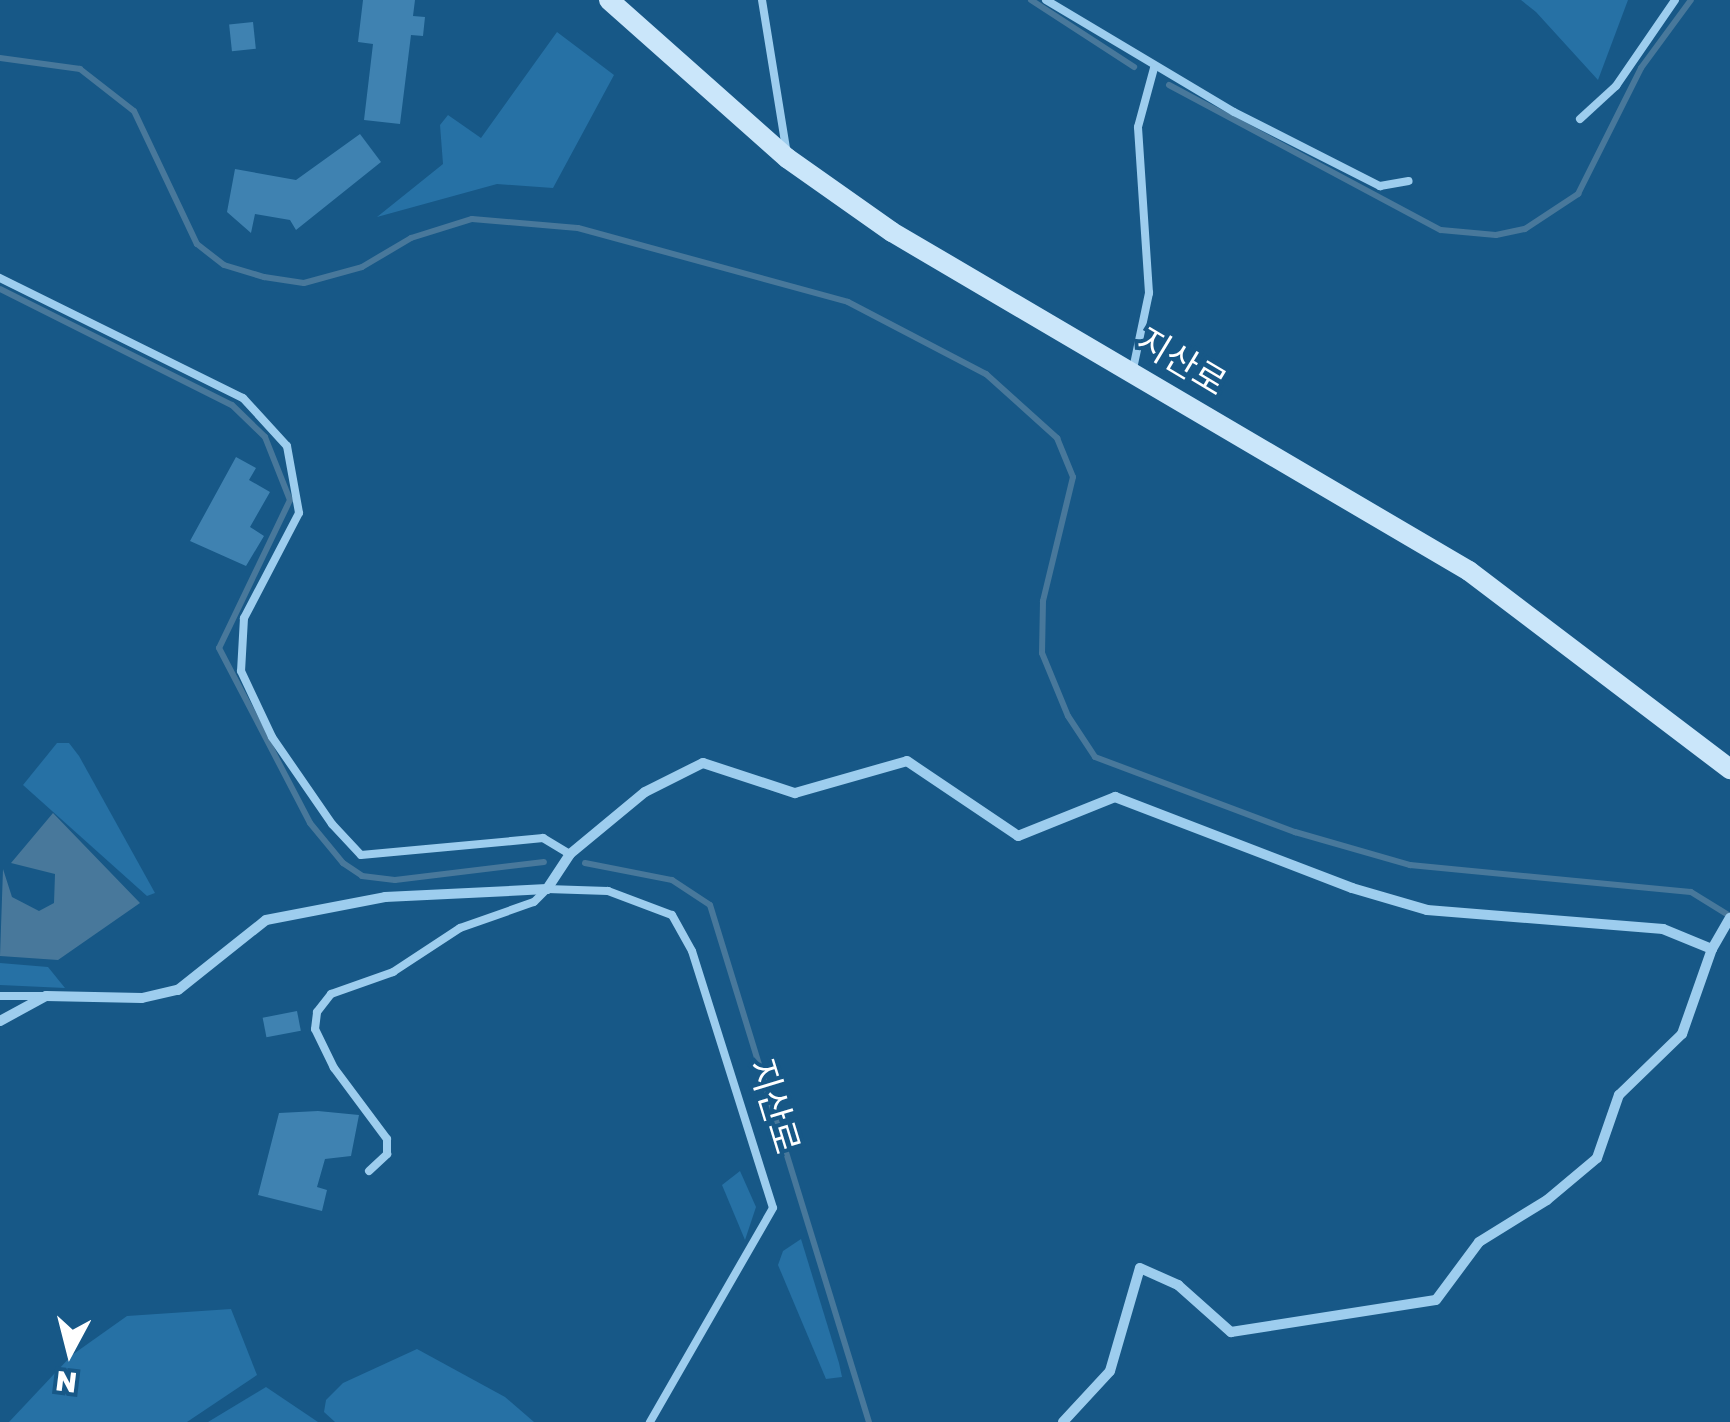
<!DOCTYPE html>
<html>
<head>
<meta charset="utf-8">
<style>
	body { margin:0 }
	#map { position:relative; width:1730px; height:1422px; overflow:hidden; background:#175887; font-family:"Golos Text","Noto Sans KR",sans-serif }
	div>[style] { position:absolute }
	.green>* { inset:0; background:#2671a5 }
	.water>* { inset:0; background:#48789b }
	.stream>* { height:6px; margin:-3px; padding:0 3px; transform-origin:3px; border-radius:3px; background:#48789b }
	.building>* { inset:0; background:#3f82b1; transform-origin:0 0 }
	.service>* { height:8px; margin:-4px; padding:0 4px; transform-origin:4px; border-radius:4px; background:#9dcdee }
	.minor>* { height:10px; margin:-5px; padding:0 5px; transform-origin:5px; border-radius:5px; background:#9dcdee }
	.secondary>* { height:20px; margin:-10px; padding:0 10px; transform-origin:10px; border-radius:10px; background:#cae6fa }
	span { translate:-50% -50%; white-space:nowrap; text-align:center; line-height:1.15; -webkit-text-stroke:8px #175887; paint-order:stroke }
	.street-label { font-size:35px; color:#fff }
	.north { position:absolute; left:20px; top:1302px; width:100px; height:100px; -webkit-text-stroke:8px #175887; paint-order:stroke; rotate:187deg; font-size:28px; font-weight:700; line-height:40px; text-align:center; color:#fff }
	.north::after { content:''; display:block; margin:auto; width:35px; height:45px; background:#fff; clip-path:polygon(50% 0,100% 100%,50% 72%,0 100%) }
</style>
</head>
<body>
<div id="map">
	<div class="green">
		<div style="clip-path:polygon(1521px 0,1628px 0,1598px 80px,1536px 12px)"></div>
		<div style="clip-path:polygon(557px 32px,614px 75px,553px 188px,497px 184px,377px 217px,443px 164px,440px 125px,448px 115px,481px 138px)"></div>
		<div style="clip-path:polygon(57px 743px,69px 743px,79px 756px,155px 893px,147px 896px,23px 785px)"></div>
		<div style="clip-path:polygon(0 963px,48px 967px,65px 988px,0 985px)"></div>
		<div style="clip-path:polygon(740px 1171px,756px 1207px,745px 1240px,722px 1185px)"></div>
		<div style="clip-path:polygon(801px 1239px,839px 1363px,842px 1377px,826px 1379px,778px 1265px,783px 1251px)"></div>
		<div style="clip-path:polygon(231px 1309px,257px 1375px,187px 1422px,9px 1422px,72px 1355px,127px 1316px)"></div>
		<div style="clip-path:polygon(417px 1349px,505px 1397px,534px 1422px,335px 1422px,324px 1412px,326px 1400px,343px 1383px)"></div>
		<div style="clip-path:polygon(266px 1387px,318px 1422px,208px 1422px)"></div>
	</div>
	<div class="water">
		<div style="clip-path:polygon(53px 813px,140px 903px,58px 960px,0 956px,3px 869px,12px 897px,39px 911px,54px 903px,55px 874px,11px 863px)"></div>
	</div>
	<div class="stream">
		<div style="left:1031px;top:0;width:123px;rotate:33deg"></div>
		<div style="left:0;top:58px;width:81px;rotate:7.8deg"></div>
		<div style="left:80px;top:69px;width:68px;rotate:37.9deg"></div>
		<div style="left:134px;top:111px;width:147px;rotate:64.7deg"></div>
		<div style="left:197px;top:244px;width:34px;rotate:38deg"></div>
		<div style="left:224px;top:265px;width:42px;rotate:16.7deg"></div>
		<div style="left:264px;top:277px;width:40px;rotate:8.5deg"></div>
		<div style="left:304px;top:283px;width:60px;rotate:-15.4deg"></div>
		<div style="left:362px;top:267px;width:57px;rotate:-30.6deg"></div>
		<div style="left:411px;top:238px;width:64px;rotate:-17.3deg"></div>
		<div style="left:472px;top:219px;width:106px;rotate:4.9deg"></div>
		<div style="left:578px;top:228px;width:280px;rotate:15.3deg"></div>
		<div style="left:848px;top:302px;width:156px;rotate:27.6deg"></div>
		<div style="left:986px;top:374px;width:96px;rotate:42deg"></div>
		<div style="left:1057px;top:438px;width:42px;rotate:67.7deg"></div>
		<div style="left:1073px;top:477px;width:128px;rotate:103.6deg"></div>
		<div style="left:1043px;top:601px;width:52px;rotate:91.1deg"></div>
		<div style="left:1042px;top:653px;width:68px;rotate:67.6deg"></div>
		<div style="left:1068px;top:716px;width:49px;rotate:56.6deg"></div>
		<div style="left:1095px;top:757px;width:214px;rotate:20.6deg"></div>
		<div style="left:1295px;top:832px;width:120px;rotate:16deg"></div>
		<div style="left:1410px;top:865px;width:282px;rotate:5.5deg"></div>
		<div style="left:1691px;top:892px;width:46px;rotate:31.6deg"></div>
		<div style="left:1169px;top:85px;width:308px;rotate:28.1deg"></div>
		<div style="left:1441px;top:230px;width:55px;rotate:5.2deg"></div>
		<div style="left:1496px;top:235px;width:30px;rotate:-12deg"></div>
		<div style="left:1525px;top:229px;width:64px;rotate:-33.4deg"></div>
		<div style="left:1578px;top:194px;width:141px;rotate:-63.4deg"></div>
		<div style="left:1641px;top:68px;width:84px;rotate:-53.7deg"></div>
		<div style="left:0;top:289px;width:259px;rotate:26.6deg"></div>
		<div style="left:232px;top:405px;width:46px;rotate:44.1deg"></div>
		<div style="left:265px;top:437px;width:68px;rotate:68.4deg"></div>
		<div style="left:290px;top:500px;width:164px;rotate:115.6deg"></div>
		<div style="left:219px;top:648px;width:197px;rotate:62.5deg"></div>
		<div style="left:310px;top:823px;width:52px;rotate:50.5deg"></div>
		<div style="left:343px;top:863px;width:23px;rotate:34deg"></div>
		<div style="left:362px;top:876px;width:33px;rotate:7deg"></div>
		<div style="left:395px;top:880px;width:150px;rotate:-6.9deg"></div>
		<div style="left:585px;top:863px;width:89px;rotate:11.1deg"></div>
		<div style="left:672px;top:880px;width:45px;rotate:33.3deg"></div>
		<div style="left:710px;top:905px;width:541px;rotate:72.91deg"></div>
	</div>
	<div class="building">
		<div style="clip-path:polygon(363px 0,415px 0,413px 16px,425px 17px,423px 36px,411px 35px,400px 124px,364px 120px,373px 44px,358px 42px)"></div>
		<div style="left:253px;top:22px;width:27px;height:24px;rotate:84deg"></div>
		<div style="clip-path:polygon(360px 134px,381px 162px,296px 230px,290px 220px,255px 214px,251px 233px,227px 212px,235px 169px,296px 180px)"></div>
		<div style="clip-path:polygon(236px 457px,256px 468px,249px 480px,270px 492px,250px 527px,264px 536px,246px 566px,190px 541px)"></div>
		<div style="left:297px;top:1011px;width:20px;height:35px;rotate:79deg"></div>
		<div style="clip-path:polygon(318px 1111px,359px 1115px,351px 1156px,325px 1159px,317px 1187px,327px 1190px,322px 1211px,258px 1195px,279px 1113px)"></div>
	</div>
	<div class="service">
		<div style="left:762px;top:0;width:151px;rotate:80.8deg"></div>
		<div style="left:1046px;top:0;width:219px;rotate:30.8deg"></div>
		<div style="left:1234px;top:112px;width:164px;rotate:26.9deg"></div>
		<div style="left:1380px;top:186px;width:29px;rotate:-10deg"></div>
		<div style="left:1580px;top:119px;width:49px;rotate:-42.5deg"></div>
		<div style="left:1616px;top:86px;width:104px;rotate:-55.5deg"></div>
		<div style="left:0;top:278px;width:271px;rotate:26.3deg"></div>
		<div style="left:243px;top:398px;width:65px;rotate:47.5deg"></div>
		<div style="left:287px;top:446px;width:68px;rotate:79.8deg"></div>
		<div style="left:299px;top:513px;width:119px;rotate:117.6deg"></div>
		<div style="left:244px;top:618px;width:53px;rotate:93.2deg"></div>
		<div style="left:241px;top:671px;width:73px;rotate:64.8deg"></div>
		<div style="left:272px;top:737px;width:106px;rotate:55.4deg"></div>
		<div style="left:332px;top:824px;width:42px;rotate:46.9deg"></div>
		<div style="left:361px;top:855px;width:183px;rotate:-5.3deg"></div>
		<div style="left:543px;top:838px;width:31px;rotate:31deg"></div>
		<div style="left:1133px;top:369px;width:78px;rotate:-78.1deg"></div>
		<div style="left:1149px;top:293px;width:166px;rotate:-93.8deg"></div>
		<div style="left:1138px;top:127px;width:61px;rotate:-74.8deg"></div>
		<div style="left:0;top:996px;width:46px"></div>
		<div style="left:369px;top:1171px;width:25px;rotate:-43deg"></div>
		<div style="left:387px;top:1154px;width:15px;rotate:-90deg"></div>
		<div style="left:387px;top:1139px;width:89px;rotate:-126.7deg"></div>
		<div style="left:334px;top:1068px;width:43px;rotate:-116deg"></div>
		<div style="left:315px;top:1029px;width:17px;rotate:-83deg"></div>
		<div style="left:317px;top:1012px;width:23px;rotate:-52deg"></div>
		<div style="left:331px;top:994px;width:66px;rotate:-19.5deg"></div>
		<div style="left:393px;top:972px;width:80px;rotate:-33.3deg"></div>
		<div style="left:460px;top:928px;width:78px;rotate:-19.4deg"></div>
		<div style="left:534px;top:902px;width:18px;rotate:-45deg"></div>
		<div style="left:547px;top:889px;width:61px;rotate:1.9deg"></div>
		<div style="left:608px;top:891px;width:68px;rotate:20.6deg"></div>
		<div style="left:672px;top:915px;width:41px;rotate:60.9deg"></div>
		<div style="left:692px;top:951px;width:269px;rotate:72.5deg"></div>
		<div style="left:773px;top:1208px;width:247px;rotate:119.9deg"></div>
	</div>
	<div class="minor">
		<div style="left:0;top:1021px;width:52px;rotate:-28.5deg"></div>
		<div style="left:46px;top:996px;width:96px;rotate:1.2deg"></div>
		<div style="left:142px;top:998px;width:37px;rotate:-13deg"></div>
		<div style="left:178px;top:990px;width:112px;rotate:-38.5deg"></div>
		<div style="left:266px;top:920px;width:121px;rotate:-10.9deg"></div>
		<div style="left:385px;top:897px;width:162px;rotate:-2.8deg"></div>
		<div style="left:547px;top:889px;width:42px;rotate:-56.7deg"></div>
		<div style="left:570px;top:854px;width:97px;rotate:-39.6deg"></div>
		<div style="left:645px;top:792px;width:65px;rotate:-26.6deg"></div>
		<div style="left:703px;top:763px;width:97px;rotate:18.1deg"></div>
		<div style="left:795px;top:793px;width:116px;rotate:-15.9deg"></div>
		<div style="left:907px;top:761px;width:134px;rotate:34deg"></div>
		<div style="left:1018px;top:836px;width:105px;rotate:-21.9deg"></div>
		<div style="left:1115px;top:797px;width:254px;rotate:21deg"></div>
		<div style="left:1352px;top:888px;width:78px;rotate:16.3deg"></div>
		<div style="left:1427px;top:910px;width:237px;rotate:4.6deg"></div>
		<div style="left:1663px;top:929px;width:53px;rotate:22.2deg"></div>
		<div style="left:1712px;top:949px;width:36px;rotate:-60deg"></div>
		<div style="left:1063px;top:1422px;width:69px;rotate:-47.3deg"></div>
		<div style="left:1110px;top:1371px;width:107px;rotate:-73.8deg"></div>
		<div style="left:1140px;top:1268px;width:42px;rotate:24.1deg"></div>
		<div style="left:1178px;top:1285px;width:71px;rotate:41.6deg"></div>
		<div style="left:1231px;top:1332px;width:207px;rotate:-8.9deg"></div>
		<div style="left:1436px;top:1300px;width:72px;rotate:-53.4deg"></div>
		<div style="left:1479px;top:1242px;width:80px;rotate:-31.7deg"></div>
		<div style="left:1547px;top:1200px;width:65px;rotate:-40deg"></div>
		<div style="left:1597px;top:1158px;width:67px;rotate:-70.8deg"></div>
		<div style="left:1619px;top:1095px;width:88px;rotate:-44.1deg"></div>
		<div style="left:1682px;top:1034px;width:90px;rotate:-70.6deg"></div>
	</div>
	<div class="secondary">
		<div style="left:609px;top:0;width:238px;rotate:41.6deg"></div>
		<div style="left:787px;top:158px;width:128px;rotate:35.2deg"></div>
		<div style="left:892px;top:232px;width:669px;rotate:30.44deg"></div>
		<div style="left:1469px;top:571px;width:328px;rotate:37.2deg"></div>
	</div>
	<div class="street-label">
		<span style="left:1182px;top:361px;rotate:31deg">지산로</span>
		<span style="left:775px;top:1106px;rotate:73deg">지산로</span>
	</div>
	<div class="north">N</div>
</div>
</body>
</html>
